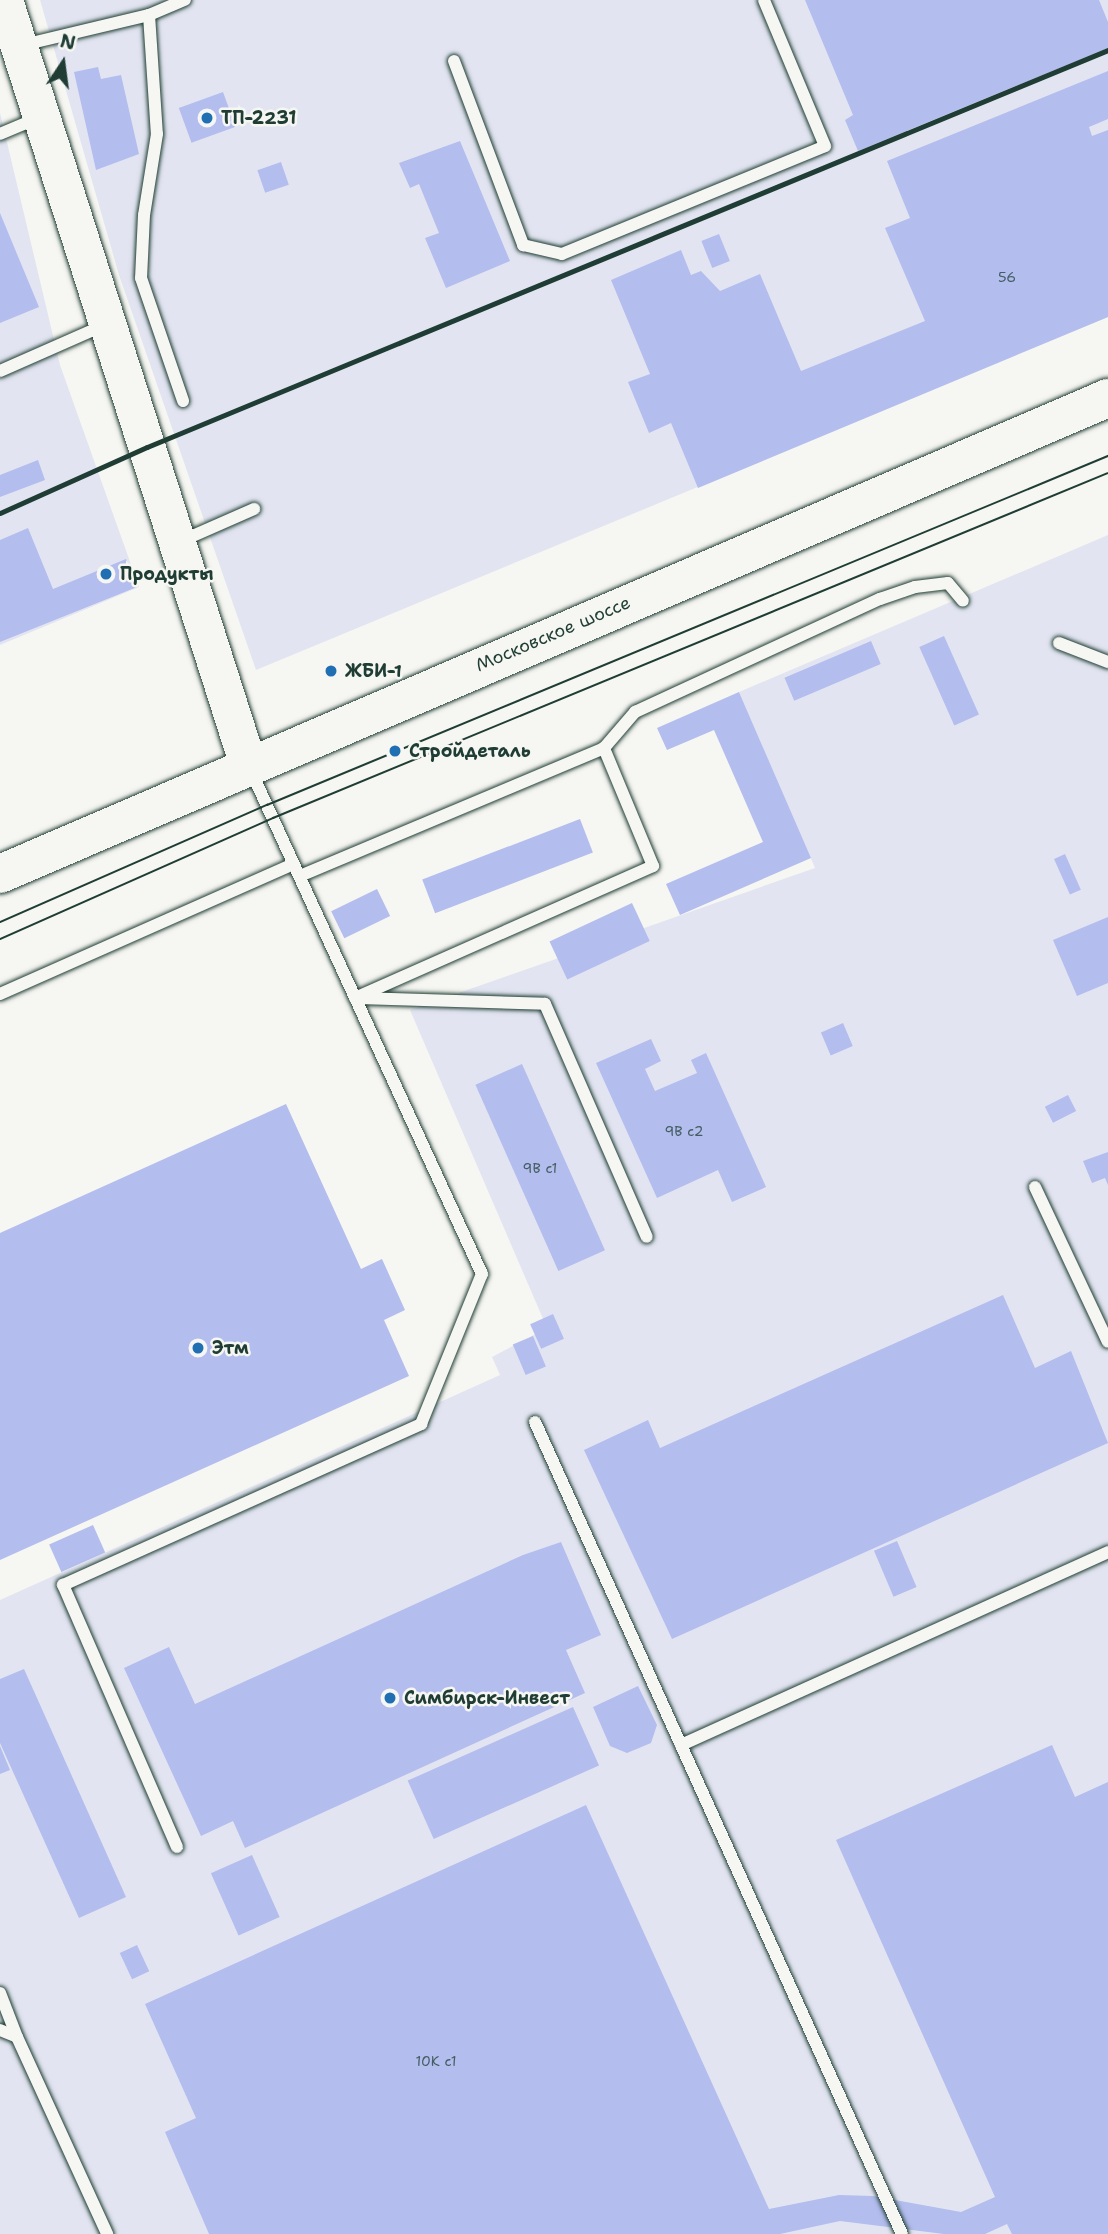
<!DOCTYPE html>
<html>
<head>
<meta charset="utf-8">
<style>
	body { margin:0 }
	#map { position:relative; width:1108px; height:2234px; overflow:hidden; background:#f6f6f2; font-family:"Shantell Sans",sans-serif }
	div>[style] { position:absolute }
	.built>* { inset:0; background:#e2e5f1 }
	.building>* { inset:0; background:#b3bdee; transform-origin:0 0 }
	.roads { filter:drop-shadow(0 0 2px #1f3d34) drop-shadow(0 0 2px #1f3d34) }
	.service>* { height:12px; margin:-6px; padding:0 6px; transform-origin:6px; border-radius:6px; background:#f6f6f2 }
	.secondary>* { height:37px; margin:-18.5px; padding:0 18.5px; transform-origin:18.5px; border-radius:18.5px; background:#f6f6f2 }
	.primary>* { height:38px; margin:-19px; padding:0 19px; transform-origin:19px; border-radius:19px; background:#f6f6f2 }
	.tram>* { height:2px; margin:-1px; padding:0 1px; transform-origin:1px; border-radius:1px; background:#1f3d34 }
	.rail>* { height:5px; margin:-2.5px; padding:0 2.5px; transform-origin:2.5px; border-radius:2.5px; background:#1f3d34 }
	.dots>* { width:19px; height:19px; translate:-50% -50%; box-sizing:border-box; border:4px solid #f6f6f2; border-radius:50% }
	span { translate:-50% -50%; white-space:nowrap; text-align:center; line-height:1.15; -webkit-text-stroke:5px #f6f6f2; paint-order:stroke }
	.number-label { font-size:14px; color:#445d62 }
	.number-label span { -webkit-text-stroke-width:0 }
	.poi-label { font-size:18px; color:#1f3d34; font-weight:700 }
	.left { translate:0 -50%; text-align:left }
	.street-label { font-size:18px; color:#1f3d34 }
	.north { position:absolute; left:28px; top:28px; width:70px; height:70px; -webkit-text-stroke:5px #f6f6f2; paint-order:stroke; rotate:13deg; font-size:19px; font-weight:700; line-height:28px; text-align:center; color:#1f3d34 }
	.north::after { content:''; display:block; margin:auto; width:24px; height:32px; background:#1f3d34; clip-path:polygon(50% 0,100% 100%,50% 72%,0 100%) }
</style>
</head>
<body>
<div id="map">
	<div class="built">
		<div style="clip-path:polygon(40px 0,1108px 0,1108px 317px,256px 670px,119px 275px)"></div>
		<div style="clip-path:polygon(0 113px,60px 365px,139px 587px,0 645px)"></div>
		<div style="clip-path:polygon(1108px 535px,1108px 2234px,0 2234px,0 1600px,500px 1375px,492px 1357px,547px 1328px,410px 1010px,815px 868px,739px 692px)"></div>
	</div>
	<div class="building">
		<div style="clip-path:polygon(805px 0,1099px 0,1108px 22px,1108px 48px,858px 151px,845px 120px,853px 115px)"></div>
		<div style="clip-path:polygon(98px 67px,101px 79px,121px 75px,139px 154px,96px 170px,74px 72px)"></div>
		<div style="clip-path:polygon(1108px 71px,1108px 119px,1089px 127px,1092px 136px,1108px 130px,1108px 317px,698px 488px,671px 423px,649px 433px,628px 382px,650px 374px,611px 280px,681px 250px,691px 275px,701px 271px,720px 291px,760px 274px,801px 371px,925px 321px,885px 228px,910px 218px,887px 161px)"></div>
		<div style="left:223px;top:92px;width:37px;height:47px;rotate:70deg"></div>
		<div style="clip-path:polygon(460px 141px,510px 261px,446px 288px,425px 238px,439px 233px,419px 184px,410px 188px,399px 163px)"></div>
		<div style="left:281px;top:162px;width:24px;height:25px;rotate:71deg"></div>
		<div style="clip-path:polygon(0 213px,39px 307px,0 323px)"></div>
		<div style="left:719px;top:234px;width:29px;height:19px;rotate:68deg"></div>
		<div style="clip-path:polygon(38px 460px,45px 480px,0 497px,0 475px)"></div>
		<div style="clip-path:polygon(28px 528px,53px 589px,126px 559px,137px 587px,0 642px,0 540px)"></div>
		<div style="left:944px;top:636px;width:86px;height:27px;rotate:66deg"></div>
		<div style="left:871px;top:641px;width:25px;height:94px;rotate:67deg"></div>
		<div style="clip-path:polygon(739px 692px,811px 858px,680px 915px,666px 884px,763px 842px,714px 730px,667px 750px,657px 728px)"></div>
		<div style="left:580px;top:819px;width:36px;height:169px;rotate:69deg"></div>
		<div style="left:1065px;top:854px;width:39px;height:12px;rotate:66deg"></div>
		<div style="left:377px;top:889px;width:30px;height:51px;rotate:64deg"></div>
		<div style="left:632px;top:903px;width:42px;height:91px;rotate:65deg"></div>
		<div style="clip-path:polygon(1108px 917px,1108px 983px,1077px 996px,1053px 940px)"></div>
		<div style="left:843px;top:1023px;width:25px;height:24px;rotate:67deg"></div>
		<div style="clip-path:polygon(651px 1039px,661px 1061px,645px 1069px,655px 1091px,697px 1073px,691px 1060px,706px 1053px,766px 1187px,732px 1202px,718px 1170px,657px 1198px,596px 1063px)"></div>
		<div style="left:522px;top:1064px;width:204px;height:51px;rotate:66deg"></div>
		<div style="left:1068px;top:1095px;width:18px;height:26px;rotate:63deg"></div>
		<div style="clip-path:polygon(286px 1104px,361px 1269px,382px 1259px,405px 1310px,384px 1320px,409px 1376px,0 1560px,0 1233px)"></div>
		<div style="clip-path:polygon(1108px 1152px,1108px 1185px,1105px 1178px,1092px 1183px,1083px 1161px)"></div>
		<div style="clip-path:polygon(1003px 1295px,1035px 1368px,1071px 1351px,1108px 1443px,672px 1639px,584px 1450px,648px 1420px,660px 1448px)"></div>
		<div style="left:553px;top:1314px;width:27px;height:25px;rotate:66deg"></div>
		<div style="left:533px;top:1336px;width:33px;height:22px;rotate:67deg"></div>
		<div style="left:93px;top:1525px;width:30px;height:48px;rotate:66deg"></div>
		<div style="left:897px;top:1541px;width:50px;height:25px;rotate:67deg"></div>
		<div style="clip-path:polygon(561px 1542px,601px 1635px,566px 1650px,585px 1693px,245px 1848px,233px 1821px,201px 1836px,124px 1668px,169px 1647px,195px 1704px,523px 1555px)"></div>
		<div style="clip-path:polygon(24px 1669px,126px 1897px,79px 1918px,0 1743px,0 1679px)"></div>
		<div style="clip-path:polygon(638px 1686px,657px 1725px,651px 1743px,627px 1753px,610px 1746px,593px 1707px)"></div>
		<div style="left:573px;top:1707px;width:64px;height:181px;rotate:66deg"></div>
		<div style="clip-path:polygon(1052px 1745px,1075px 1797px,1108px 1782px,1108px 2234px,1012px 2234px,1007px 2224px,985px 2234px,944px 2234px,840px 2221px,780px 2234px,209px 2234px,165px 2132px,196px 2118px,145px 2004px,586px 1805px,769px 2209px,839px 2195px,873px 2196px,961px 2212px,995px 2197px,836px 1840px)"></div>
		<div style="clip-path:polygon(0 1746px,10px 1770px,0 1774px)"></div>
		<div style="left:252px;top:1855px;width:68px;height:45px;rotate:66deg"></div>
		<div style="left:137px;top:1945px;width:29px;height:19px;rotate:65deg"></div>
	</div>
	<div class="roads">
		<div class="service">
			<div style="left:149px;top:15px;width:119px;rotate:86.2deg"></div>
			<div style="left:157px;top:134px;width:82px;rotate:99.1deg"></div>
			<div style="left:144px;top:215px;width:63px;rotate:92.7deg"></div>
			<div style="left:141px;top:278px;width:130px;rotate:71.1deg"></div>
			<div style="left:23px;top:45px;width:130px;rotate:-13.4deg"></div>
			<div style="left:149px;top:15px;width:39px;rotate:-23deg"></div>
			<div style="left:454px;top:61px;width:197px;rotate:69.4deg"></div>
			<div style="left:523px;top:245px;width:40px;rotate:13deg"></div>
			<div style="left:562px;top:254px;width:284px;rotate:-22.3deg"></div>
			<div style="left:825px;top:146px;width:158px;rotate:-112.7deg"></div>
			<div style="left:0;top:134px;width:41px;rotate:-22.8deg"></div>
			<div style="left:0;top:371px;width:115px;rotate:-23.7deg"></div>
			<div style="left:181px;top:541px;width:80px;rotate:-23.7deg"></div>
			<div style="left:1059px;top:643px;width:53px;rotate:21.2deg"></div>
			<div style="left:300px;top:876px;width:330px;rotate:-22.8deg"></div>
			<div style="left:604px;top:748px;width:48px;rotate:-49.3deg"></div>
			<div style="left:635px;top:712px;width:270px;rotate:-24.8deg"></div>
			<div style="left:880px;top:599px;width:37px;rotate:-19deg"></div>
			<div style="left:915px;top:587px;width:33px;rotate:-7deg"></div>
			<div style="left:948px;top:583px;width:23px;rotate:50deg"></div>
			<div style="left:0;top:994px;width:321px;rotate:-23.9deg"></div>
			<div style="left:355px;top:998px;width:326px;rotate:-23.9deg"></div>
			<div style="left:653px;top:866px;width:128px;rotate:-112.6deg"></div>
			<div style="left:359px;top:998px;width:186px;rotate:1.8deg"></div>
			<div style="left:545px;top:1004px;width:254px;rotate:66.4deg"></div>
			<div style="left:1035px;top:1187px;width:171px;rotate:64.8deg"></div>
			<div style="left:535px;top:1422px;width:891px;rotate:65.68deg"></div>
			<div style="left:681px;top:1745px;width:469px;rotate:-24.3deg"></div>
			<div style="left:177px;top:1847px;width:286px;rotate:-113.5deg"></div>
			<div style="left:63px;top:1585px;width:393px;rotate:-24.2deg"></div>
			<div style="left:421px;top:1424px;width:162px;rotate:-67.9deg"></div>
			<div style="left:482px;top:1274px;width:554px;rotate:-114.67deg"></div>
			<div style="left:0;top:1993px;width:47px;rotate:68.9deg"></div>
			<div style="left:0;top:2030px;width:18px;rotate:22deg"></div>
			<div style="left:17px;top:2037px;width:217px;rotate:65.4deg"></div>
		</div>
		<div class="secondary">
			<div style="left:4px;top:0;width:803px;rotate:72.31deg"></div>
		</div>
		<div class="primary">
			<div style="left:0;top:874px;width:1206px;rotate:-23.25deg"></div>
		</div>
	</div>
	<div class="tram">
		<div style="left:0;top:922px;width:292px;rotate:-23.7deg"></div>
		<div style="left:267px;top:805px;width:911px;rotate:-22.54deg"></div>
		<div style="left:0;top:939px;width:299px;rotate:-23.9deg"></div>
		<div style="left:273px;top:818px;width:903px;rotate:-22.45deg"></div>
	</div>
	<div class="rail">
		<div style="left:0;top:513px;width:161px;rotate:-24.2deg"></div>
		<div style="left:147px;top:447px;width:1040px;rotate:-22.45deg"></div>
	</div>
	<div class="dots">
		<div style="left:207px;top:118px;background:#1f6fb2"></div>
		<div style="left:106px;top:574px;background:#1f6fb2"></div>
		<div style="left:331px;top:671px;background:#1f6fb2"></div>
		<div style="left:395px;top:751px;background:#1f6fb2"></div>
		<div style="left:198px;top:1348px;background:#1f6fb2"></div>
		<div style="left:390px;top:1698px;background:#1f6fb2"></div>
	</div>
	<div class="number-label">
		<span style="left:1007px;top:277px">56</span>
		<span style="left:684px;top:1131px">9В с2</span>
		<span style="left:540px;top:1168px">9В с1</span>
		<span style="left:436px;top:2061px">10К с1</span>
	</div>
	<div class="poi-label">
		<span class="left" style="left:221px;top:118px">ТП-2231</span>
		<span class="left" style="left:120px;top:574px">Продукты</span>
		<span class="left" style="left:345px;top:671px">ЖБИ-1</span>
		<span class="left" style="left:409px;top:751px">Стройдеталь</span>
		<span class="left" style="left:212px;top:1348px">Этм</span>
		<span class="left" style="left:404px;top:1698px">Симбирск-Инвест</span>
	</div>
	<div class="street-label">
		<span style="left:553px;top:634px;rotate:-23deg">Московское шоссе</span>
	</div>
	<div class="north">N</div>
</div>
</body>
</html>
